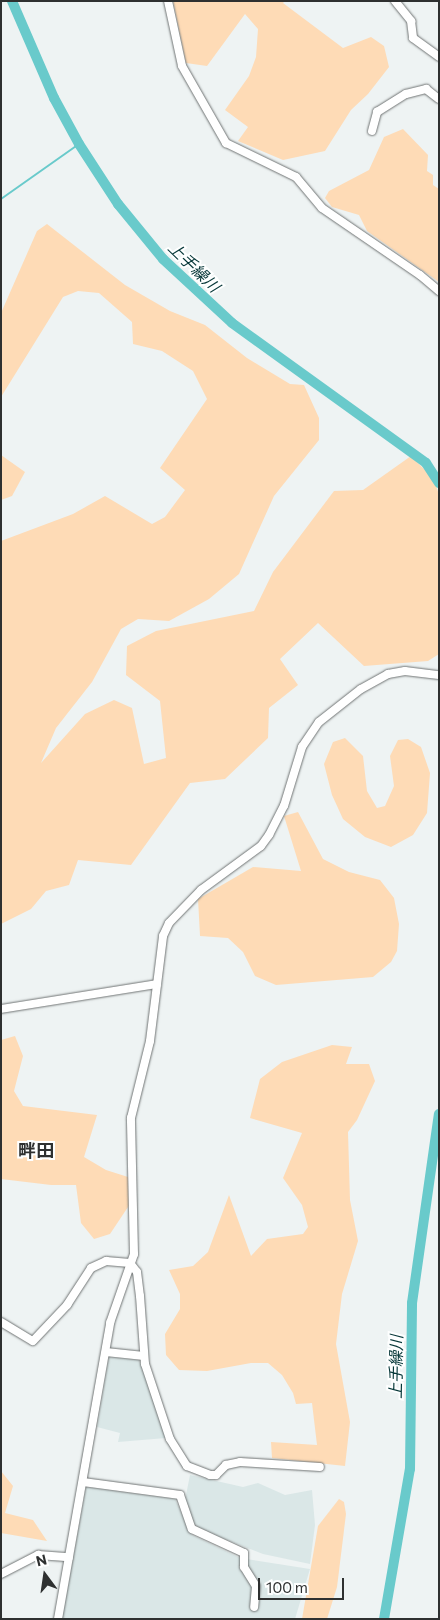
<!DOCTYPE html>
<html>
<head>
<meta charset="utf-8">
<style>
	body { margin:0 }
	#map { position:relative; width:440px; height:1620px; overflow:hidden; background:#eef3f3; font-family:Commissioner,"Noto Sans JP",sans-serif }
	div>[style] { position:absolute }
	.built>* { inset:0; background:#dae7e7 }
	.green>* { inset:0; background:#fedbb6 }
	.stream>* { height:2px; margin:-1px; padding:0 1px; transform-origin:1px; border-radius:1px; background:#69cacb }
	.river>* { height:10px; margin:-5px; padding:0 5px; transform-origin:5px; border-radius:5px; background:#69cacb }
	.roads { filter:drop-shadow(0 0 1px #707474) drop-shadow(0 0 1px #707474) }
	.minor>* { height:8px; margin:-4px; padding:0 4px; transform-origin:4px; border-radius:4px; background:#fff }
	span { translate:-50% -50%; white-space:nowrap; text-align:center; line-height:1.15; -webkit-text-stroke:4px #feffff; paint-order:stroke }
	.water-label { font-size:16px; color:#053637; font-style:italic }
	.quarter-label { font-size:18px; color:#2e3030; font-weight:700 }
	.frame { position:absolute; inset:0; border:2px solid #2e3030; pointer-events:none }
	.north { position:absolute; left:20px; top:1550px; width:50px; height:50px; -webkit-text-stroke:4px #feffff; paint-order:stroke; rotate:346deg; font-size:14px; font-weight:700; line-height:20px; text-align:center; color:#2e3030 }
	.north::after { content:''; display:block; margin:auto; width:18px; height:22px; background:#2e3030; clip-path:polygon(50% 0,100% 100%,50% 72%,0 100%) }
	.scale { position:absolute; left:258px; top:1578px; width:86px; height:22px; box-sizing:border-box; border:2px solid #2e3030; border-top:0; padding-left:6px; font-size:15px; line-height:18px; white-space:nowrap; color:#2e3030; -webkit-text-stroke:4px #feffff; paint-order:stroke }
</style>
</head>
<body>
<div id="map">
	<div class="built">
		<div style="clip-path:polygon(109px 1357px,139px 1360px,166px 1438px,118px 1442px,120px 1433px,97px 1427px)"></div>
		<div style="clip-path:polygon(190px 1475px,243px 1487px,258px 1483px,285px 1495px,312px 1490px,315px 1525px,310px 1564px,263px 1554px,199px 1529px,193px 1522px,185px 1500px)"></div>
		<div style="clip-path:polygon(86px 1487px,175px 1499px,192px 1535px,240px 1558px,310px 1569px,295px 1619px,62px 1619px)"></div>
	</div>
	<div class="green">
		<div style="clip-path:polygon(173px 1px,285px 1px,283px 3px,343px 48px,371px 37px,384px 46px,389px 67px,368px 94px,351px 110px,325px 151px,283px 160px,238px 141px,248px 127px,225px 110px,249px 76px,256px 57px,258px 29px,245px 14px,207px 66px,186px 63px)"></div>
		<div style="clip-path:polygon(403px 129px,428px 155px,427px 171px,433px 175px,433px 185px,439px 189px,439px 282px,367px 231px,359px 215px,332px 207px,325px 198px,329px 191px,369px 170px,384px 137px)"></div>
		<div style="clip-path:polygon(47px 224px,125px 285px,170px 311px,205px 325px,247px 358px,290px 384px,304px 385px,319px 418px,319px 440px,274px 496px,239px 574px,209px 599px,169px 621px,138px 619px,121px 629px,92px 682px,56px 728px,41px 763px,85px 714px,114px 700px,132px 708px,144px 764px,166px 758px,160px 701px,126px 675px,127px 646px,156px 631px,254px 611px,273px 572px,334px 491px,363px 490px,411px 456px,434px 479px,439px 495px,439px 654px,428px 661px,364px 666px,318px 623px,280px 659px,298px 685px,269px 708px,268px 738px,225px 779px,190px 783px,131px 865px,78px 860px,69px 885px,46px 891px,31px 909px,1px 924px,1px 541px,73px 514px,105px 496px,152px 524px,165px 517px,185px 490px,160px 468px,207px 399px,193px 371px,162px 351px,133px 344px,132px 322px,99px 293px,78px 291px,63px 297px,1px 397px,1px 313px,37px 231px)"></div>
		<div style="clip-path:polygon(1px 455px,25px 472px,12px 496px,1px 500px)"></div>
		<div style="clip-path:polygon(345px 738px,363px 756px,367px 791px,377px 808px,385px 806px,394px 786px,390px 756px,398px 740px,408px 739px,421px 747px,430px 773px,427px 813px,413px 835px,391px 847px,365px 837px,343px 819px,332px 795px,324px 764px,333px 742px)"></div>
		<div style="clip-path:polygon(298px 812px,323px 859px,349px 872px,380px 880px,394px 898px,399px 924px,397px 951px,391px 962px,373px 977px,276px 985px,255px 976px,243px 952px,228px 938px,200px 936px,198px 899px,253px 867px,301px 871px,284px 816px)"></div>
		<div style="clip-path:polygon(15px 1036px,23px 1056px,14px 1091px,23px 1106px,97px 1115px,84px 1157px,106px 1170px,128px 1177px,134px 1193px,132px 1201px,110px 1234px,94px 1239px,81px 1223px,76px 1185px,51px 1185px,1px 1179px,1px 1040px)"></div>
		<div style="clip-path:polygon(332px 1045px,352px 1047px,346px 1064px,369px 1064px,375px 1081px,357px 1120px,348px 1132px,350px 1200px,358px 1241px,342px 1294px,336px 1344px,350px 1422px,345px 1466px,272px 1458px,271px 1442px,317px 1445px,312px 1403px,296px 1404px,293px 1393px,282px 1375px,268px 1363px,251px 1363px,207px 1371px,179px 1370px,166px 1355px,165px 1334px,180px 1309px,180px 1294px,169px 1270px,193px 1266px,208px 1252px,229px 1195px,251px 1256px,267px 1239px,303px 1234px,308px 1227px,302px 1205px,283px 1178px,302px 1133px,250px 1118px,260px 1079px,282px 1062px)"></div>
		<div style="clip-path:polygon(1px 1471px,13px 1486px,5px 1513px,33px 1520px,47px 1541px,1px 1533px)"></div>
		<div style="clip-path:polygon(339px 1499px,344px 1502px,346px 1514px,337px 1587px,327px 1619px,302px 1619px,318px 1526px)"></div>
	</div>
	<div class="stream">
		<div style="left:1px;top:199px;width:95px;rotate:-35.2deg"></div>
	</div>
	<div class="river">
		<div style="left:12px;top:1px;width:106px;rotate:66.6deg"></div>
		<div style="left:54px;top:98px;width:52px;rotate:61.5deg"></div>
		<div style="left:79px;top:144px;width:72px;rotate:57deg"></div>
		<div style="left:118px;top:204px;width:71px;rotate:50.7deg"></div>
		<div style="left:163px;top:259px;width:94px;rotate:42.8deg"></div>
		<div style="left:232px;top:323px;width:239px;rotate:35.8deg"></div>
		<div style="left:426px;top:463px;width:24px;rotate:57deg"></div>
		<div style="left:384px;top:1619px;width:152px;rotate:-80.2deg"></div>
		<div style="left:410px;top:1469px;width:166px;rotate:-89.3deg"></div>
		<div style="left:412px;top:1303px;width:191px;rotate:-81.9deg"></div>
	</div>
	<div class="roads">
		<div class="minor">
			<div style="left:168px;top:1px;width:66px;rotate:77.8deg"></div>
			<div style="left:182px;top:66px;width:89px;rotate:60.3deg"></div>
			<div style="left:226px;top:143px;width:78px;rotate:25.9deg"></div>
			<div style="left:296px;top:177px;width:40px;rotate:50deg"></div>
			<div style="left:322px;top:208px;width:119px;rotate:34.4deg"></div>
			<div style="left:420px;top:275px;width:25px;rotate:40deg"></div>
			<div style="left:395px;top:1px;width:26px;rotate:51deg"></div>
			<div style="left:411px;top:21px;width:17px;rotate:83deg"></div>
			<div style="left:413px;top:38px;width:32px;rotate:36deg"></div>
			<div style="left:372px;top:131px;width:20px;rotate:-75deg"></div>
			<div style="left:377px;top:112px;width:34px;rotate:-32deg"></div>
			<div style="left:406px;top:94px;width:21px;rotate:-14deg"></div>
			<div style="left:426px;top:89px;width:16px;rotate:38deg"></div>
			<div style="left:1px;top:1009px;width:158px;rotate:-9.1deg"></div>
			<div style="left:1px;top:1322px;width:37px;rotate:31deg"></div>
			<div style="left:33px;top:1341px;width:50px;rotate:-46.6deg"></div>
			<div style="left:67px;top:1305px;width:44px;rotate:-57deg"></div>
			<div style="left:91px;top:1268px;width:17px;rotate:-25deg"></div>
			<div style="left:106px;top:1261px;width:24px;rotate:5deg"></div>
			<div style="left:130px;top:1263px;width:11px;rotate:52deg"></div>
			<div style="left:137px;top:1272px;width:24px;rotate:83deg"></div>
			<div style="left:140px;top:1296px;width:68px;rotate:85.8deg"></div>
			<div style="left:145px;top:1364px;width:79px;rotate:71.6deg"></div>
			<div style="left:170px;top:1439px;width:32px;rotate:58deg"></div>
			<div style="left:187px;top:1466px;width:25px;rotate:21deg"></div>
			<div style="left:210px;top:1475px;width:6px"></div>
			<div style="left:216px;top:1475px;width:14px;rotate:-45deg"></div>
			<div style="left:226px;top:1465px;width:14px;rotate:-12deg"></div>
			<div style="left:240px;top:1462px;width:80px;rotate:3.6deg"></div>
			<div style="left:106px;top:1352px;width:38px;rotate:6deg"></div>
			<div style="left:83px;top:1482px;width:98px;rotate:7.6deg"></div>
			<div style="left:180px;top:1495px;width:36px;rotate:71deg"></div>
			<div style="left:192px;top:1529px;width:57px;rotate:24.8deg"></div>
			<div style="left:244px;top:1553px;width:14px;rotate:90deg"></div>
			<div style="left:244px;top:1567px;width:22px;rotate:58deg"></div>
			<div style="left:256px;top:1586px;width:21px;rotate:95deg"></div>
			<div style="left:1px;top:1574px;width:42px;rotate:-27.2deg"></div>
			<div style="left:38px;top:1555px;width:31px;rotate:4deg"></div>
			<div style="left:58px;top:1619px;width:301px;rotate:-80deg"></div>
			<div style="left:110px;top:1323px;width:73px;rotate:-70.8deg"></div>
			<div style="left:134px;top:1254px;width:136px;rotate:-91.3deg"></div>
			<div style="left:131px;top:1118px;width:79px;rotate:-76.1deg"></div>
			<div style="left:150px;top:1041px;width:106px;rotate:-82.9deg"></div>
			<div style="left:163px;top:936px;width:14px;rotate:-65deg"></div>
			<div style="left:169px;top:923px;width:46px;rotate:-45.9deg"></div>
			<div style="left:201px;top:890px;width:74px;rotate:-36.3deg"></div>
			<div style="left:261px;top:846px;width:14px;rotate:-54deg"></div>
			<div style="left:269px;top:835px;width:33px;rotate:-63deg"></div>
			<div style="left:284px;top:806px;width:62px;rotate:-73deg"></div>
			<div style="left:302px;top:747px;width:30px;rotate:-56deg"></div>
			<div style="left:319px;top:722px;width:53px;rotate:-38.2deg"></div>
			<div style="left:361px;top:689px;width:31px;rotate:-29deg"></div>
			<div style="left:388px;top:674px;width:17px;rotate:-10deg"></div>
			<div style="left:405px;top:671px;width:34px;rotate:7deg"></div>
		</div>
	</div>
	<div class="water-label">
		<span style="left:194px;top:267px;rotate:44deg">上手繰川</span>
		<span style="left:396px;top:1367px;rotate:-89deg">上手繰川</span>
	</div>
	<div class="quarter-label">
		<span style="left:36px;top:1150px">畔田</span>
	</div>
	<div class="frame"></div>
	<div class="north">N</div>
	<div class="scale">100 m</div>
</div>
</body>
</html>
